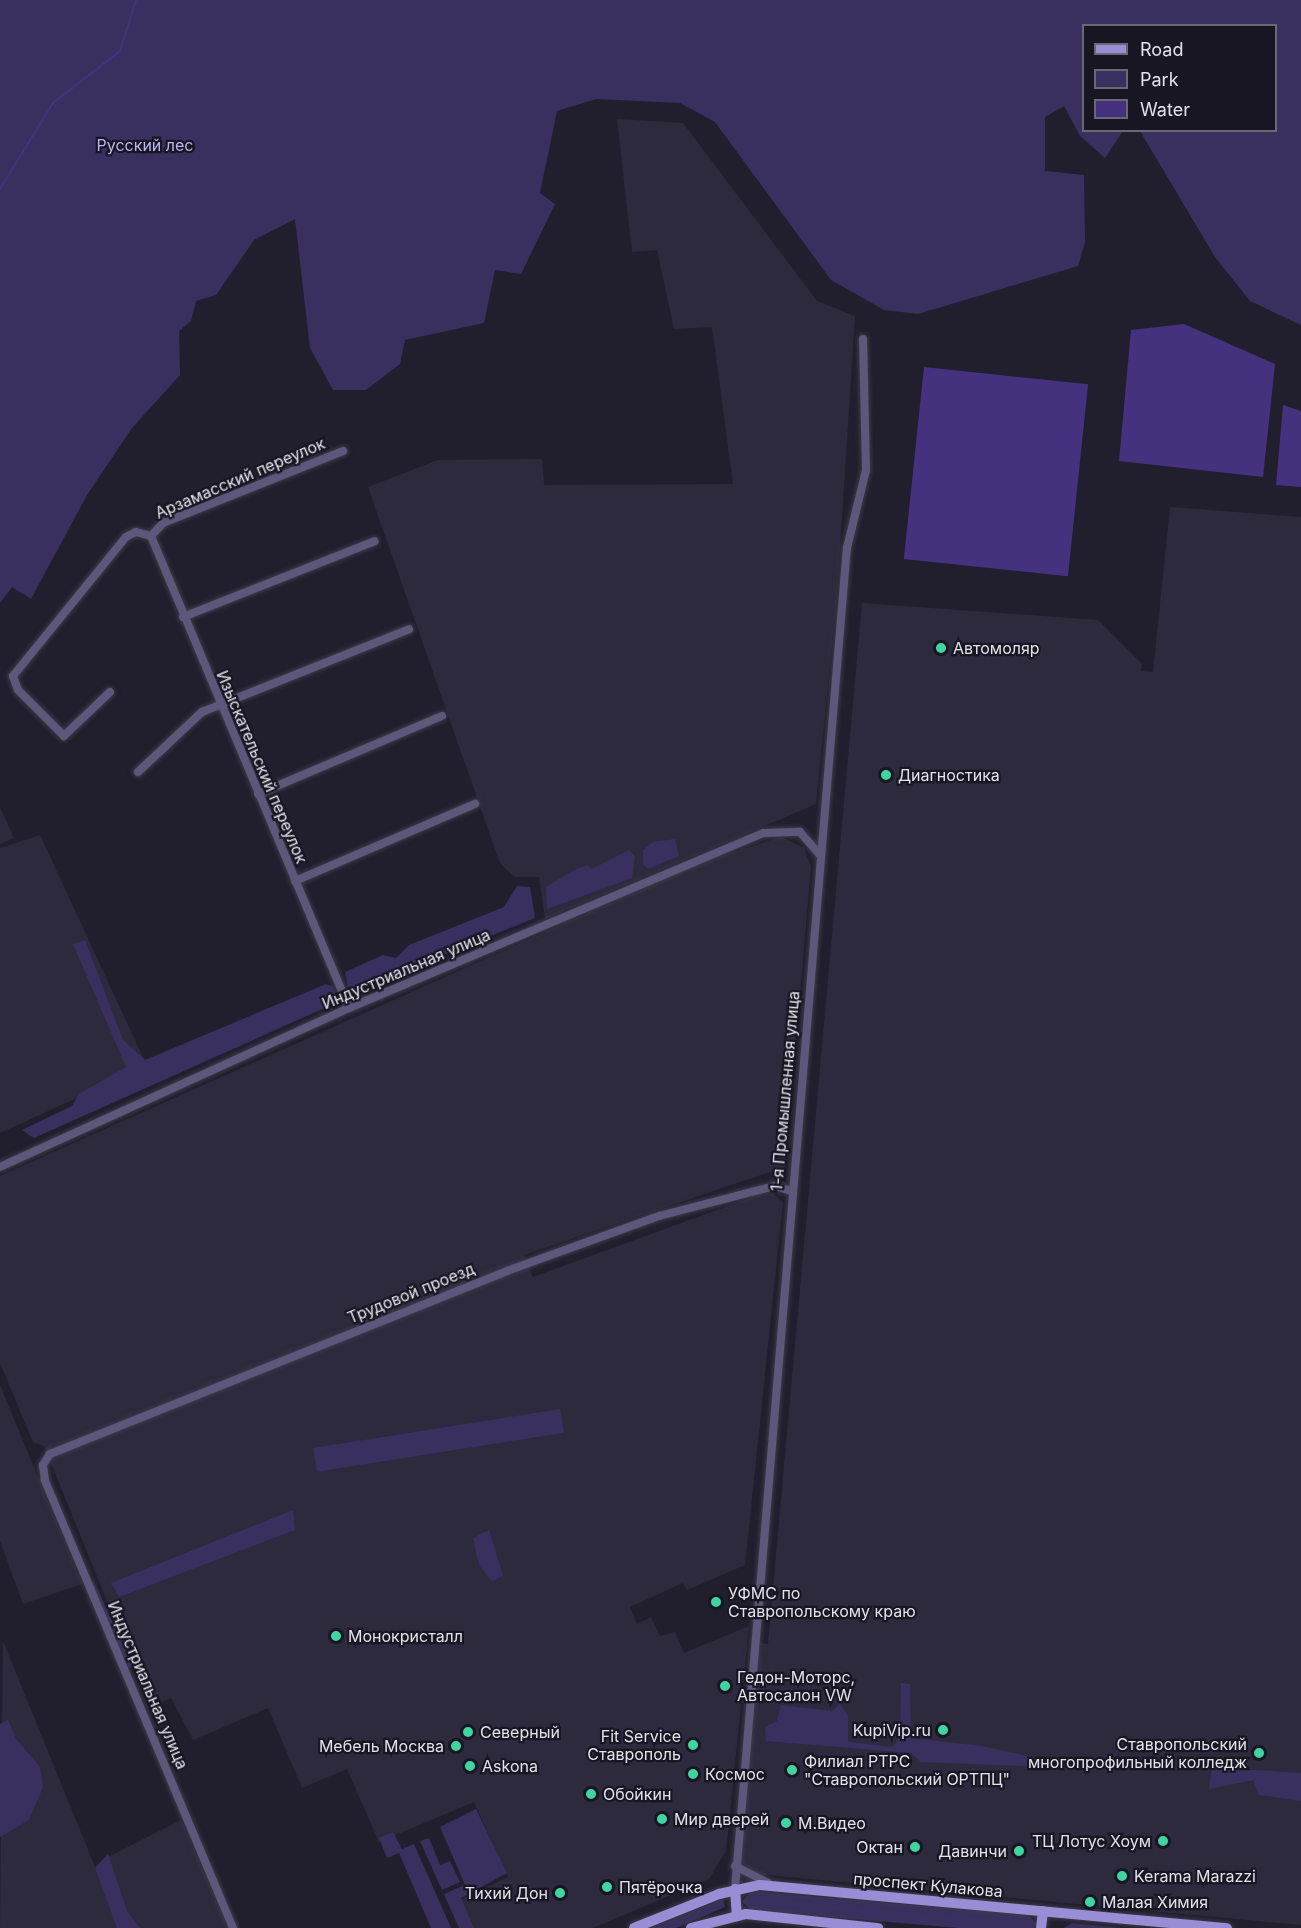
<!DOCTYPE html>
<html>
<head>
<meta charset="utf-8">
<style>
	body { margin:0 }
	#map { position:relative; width:1301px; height:1928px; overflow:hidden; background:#211f2d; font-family:Inter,sans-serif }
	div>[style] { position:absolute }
	.built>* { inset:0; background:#2d2a3d }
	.green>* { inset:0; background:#3a305f; transform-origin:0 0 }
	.water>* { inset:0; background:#45327f; transform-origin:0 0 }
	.stream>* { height:2px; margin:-1px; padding:0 1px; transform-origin:1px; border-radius:1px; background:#45327f }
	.roads { filter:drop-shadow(0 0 2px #3c3a48) drop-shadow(0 0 2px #3c3a48) }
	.minor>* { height:8px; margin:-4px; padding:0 4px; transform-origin:4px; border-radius:4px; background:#5d587b }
	.major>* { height:10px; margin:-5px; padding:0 5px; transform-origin:5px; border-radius:5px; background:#998ed6 }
	.dots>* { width:16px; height:16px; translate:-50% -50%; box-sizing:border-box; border:3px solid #181623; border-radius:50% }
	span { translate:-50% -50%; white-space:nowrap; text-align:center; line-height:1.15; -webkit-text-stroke:4.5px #181623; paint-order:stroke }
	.park-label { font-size:16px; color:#bdb4f5 }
	.street-label { font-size:16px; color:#e3e2eb }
	.poi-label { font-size:16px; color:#e3e2eb }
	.left { translate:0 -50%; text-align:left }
	.right { translate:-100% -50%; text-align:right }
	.legend { position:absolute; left:1082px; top:24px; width:195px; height:108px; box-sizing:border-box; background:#181623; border:2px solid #696873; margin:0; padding:8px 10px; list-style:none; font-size:18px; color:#e3e2eb }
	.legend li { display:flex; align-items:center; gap:12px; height:30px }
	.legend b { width:30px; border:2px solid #696873 }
</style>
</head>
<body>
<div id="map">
	<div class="built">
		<div style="clip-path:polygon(617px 119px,683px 123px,817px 301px,855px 316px,837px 594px,816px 804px,545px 919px,539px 877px,514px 877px,500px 863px,368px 487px,438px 460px,542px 459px,544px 485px,733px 484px,712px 327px,674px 329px,657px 250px,632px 252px)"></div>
		<div style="clip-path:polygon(1170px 507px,1301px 517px,1301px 1925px,758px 1874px,742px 1863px,739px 1847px,760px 1643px,768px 1644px,862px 603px,1098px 620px,1142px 664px,1141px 671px,1153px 672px)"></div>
		<div style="clip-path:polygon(0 807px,14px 838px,0 844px)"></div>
		<div style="clip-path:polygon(40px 835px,147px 1066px,0 1133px,0 848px)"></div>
		<div style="clip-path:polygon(781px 837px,804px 848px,811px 867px,785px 1167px,524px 1255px,533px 1277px,761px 1194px,773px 1194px,783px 1202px,745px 1565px,687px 1590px,683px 1583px,630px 1607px,637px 1624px,651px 1617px,660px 1636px,675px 1632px,684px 1653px,749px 1626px,726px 1851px,709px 1879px,593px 1928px,474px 1928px,461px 1899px,508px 1877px,474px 1802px,379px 1842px,347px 1769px,302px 1788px,268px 1708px,193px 1740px,171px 1698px,150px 1707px,44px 1446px,33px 1442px,0 1363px,0 1176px,700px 863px)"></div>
		<div style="clip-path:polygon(0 1385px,82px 1584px,23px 1604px,0 1541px)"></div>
		<div style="clip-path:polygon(3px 1641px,120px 1928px,0 1928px)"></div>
		<div style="clip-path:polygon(181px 1820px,228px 1928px,130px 1928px,102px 1860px)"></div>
	</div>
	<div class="green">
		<div style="clip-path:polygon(0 0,1301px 0,1301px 325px,1250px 301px,1215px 257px,1140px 131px,1276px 130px,1276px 26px,1084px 26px,1084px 130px,1123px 131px,1105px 158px,1080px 136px,1064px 106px,1045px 117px,1045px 171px,1084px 175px,1085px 242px,1078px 266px,918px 314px,884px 310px,831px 280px,715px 122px,680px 103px,596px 99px,557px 111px,540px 193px,555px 204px,521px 274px,495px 270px,484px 323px,405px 340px,400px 364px,366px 390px,333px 390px,310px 348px,295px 219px,254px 240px,216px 295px,196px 301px,191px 321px,179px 331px,180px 375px,132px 428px,87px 495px,31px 599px,12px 587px,0 603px)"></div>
		<div style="clip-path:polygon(675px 839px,679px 856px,648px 869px,643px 864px,643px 850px,653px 842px)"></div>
		<div style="clip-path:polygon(629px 850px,635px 857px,632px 878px,547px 909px,546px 887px,574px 870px,587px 865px,592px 869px)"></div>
		<div style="clip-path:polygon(517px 886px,530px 887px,535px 918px,349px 993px,345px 972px,383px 955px,396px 958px,409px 945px,504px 907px)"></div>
		<div style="clip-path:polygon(85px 940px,123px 1040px,145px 1060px,326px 984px,334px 987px,338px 1002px,34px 1138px,22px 1130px,72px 1106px,79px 1094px,126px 1067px,73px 944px)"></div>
		<div style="left:560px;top:1409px;width:24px;height:250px;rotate:81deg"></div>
		<div style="clip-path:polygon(293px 1510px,295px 1530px,119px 1597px,111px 1583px)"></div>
		<div style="clip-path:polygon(489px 1530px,503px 1575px,492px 1582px,479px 1565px,473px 1538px)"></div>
		<div style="clip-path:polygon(93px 1580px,133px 1666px,129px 1668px,91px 1584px)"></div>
		<div style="clip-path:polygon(901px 1683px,910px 1684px,911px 1738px,982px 1746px,1045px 1760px,1049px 1767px,921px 1762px,911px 1753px,766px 1741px,765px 1727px,777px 1721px,781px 1705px,832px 1711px,840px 1704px,848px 1716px,848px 1742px,892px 1747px,900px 1738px)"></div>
		<div style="clip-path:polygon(8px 1720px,16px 1739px,40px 1767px,43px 1787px,29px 1820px,0 1837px,0 1724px)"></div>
		<div style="clip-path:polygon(1212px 1767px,1301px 1773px,1301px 1801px,1259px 1795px,1253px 1780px,1209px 1789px)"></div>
		<div style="clip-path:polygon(476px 1809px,507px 1873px,461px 1898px,474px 1928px,459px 1928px,444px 1894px,465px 1885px,440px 1827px)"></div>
		<div style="clip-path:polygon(393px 1832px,402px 1849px,414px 1844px,451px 1928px,431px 1928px,399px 1853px,387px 1858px,379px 1838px)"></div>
		<div style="clip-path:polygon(429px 1838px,440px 1865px,450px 1861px,460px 1882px,442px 1890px,420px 1841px)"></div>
		<div style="clip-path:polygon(108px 1854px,128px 1913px,140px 1928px,117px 1928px,95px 1868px)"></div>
		<div style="clip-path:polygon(751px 1891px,1029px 1915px,1036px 1924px,1034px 1928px,959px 1928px,751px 1910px,742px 1902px)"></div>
		<div style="clip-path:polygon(723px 1899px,725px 1907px,676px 1928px,651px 1928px)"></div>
		<div style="clip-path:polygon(1072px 1923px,1122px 1928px,1064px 1928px)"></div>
	</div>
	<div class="water">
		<div style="clip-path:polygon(1184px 324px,1275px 364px,1263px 477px,1119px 461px,1131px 330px)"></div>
		<div style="left:924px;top:367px;width:165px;height:193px;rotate:6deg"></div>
		<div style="clip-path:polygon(1283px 405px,1301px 411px,1301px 487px,1276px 485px)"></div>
	</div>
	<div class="stream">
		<div style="left:0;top:189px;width:101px;rotate:-58.4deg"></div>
		<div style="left:53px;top:103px;width:85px;rotate:-37.8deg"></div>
		<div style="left:120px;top:51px;width:53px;rotate:-72.6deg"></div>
	</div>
	<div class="roads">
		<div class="minor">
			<div style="left:151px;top:536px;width:512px;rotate:67.24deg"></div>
			<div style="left:151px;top:536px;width:18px;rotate:-47deg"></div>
			<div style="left:163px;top:523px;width:194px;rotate:-21.8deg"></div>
			<div style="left:183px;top:617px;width:206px;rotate:-21.6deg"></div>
			<div style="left:110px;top:692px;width:64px;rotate:136.3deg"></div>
			<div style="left:64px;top:736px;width:65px;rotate:-135deg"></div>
			<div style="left:18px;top:690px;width:15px;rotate:-110deg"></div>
			<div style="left:13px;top:676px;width:179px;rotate:-50.9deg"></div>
			<div style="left:126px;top:537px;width:11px;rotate:-27deg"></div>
			<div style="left:136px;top:532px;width:16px;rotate:15deg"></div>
			<div style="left:138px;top:772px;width:88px;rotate:-43.2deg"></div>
			<div style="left:202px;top:712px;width:223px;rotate:-21.8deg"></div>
			<div style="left:258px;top:794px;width:200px;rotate:-23deg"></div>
			<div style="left:295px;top:881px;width:196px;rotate:-23.2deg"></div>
			<div style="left:0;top:1167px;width:384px;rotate:-24.5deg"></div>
			<div style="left:349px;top:1008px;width:450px;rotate:-22.9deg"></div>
			<div style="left:764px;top:833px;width:36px;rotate:-2deg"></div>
			<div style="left:800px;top:832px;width:30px;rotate:49deg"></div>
			<div style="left:735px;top:1866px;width:37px;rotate:27deg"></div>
			<div style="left:735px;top:1889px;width:1346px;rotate:-85.23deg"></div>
			<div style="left:847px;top:548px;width:80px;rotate:-76.3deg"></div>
			<div style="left:866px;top:470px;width:131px;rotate:-91.3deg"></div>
			<div style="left:233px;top:1928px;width:486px;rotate:-112.8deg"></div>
			<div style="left:45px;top:1480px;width:15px;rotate:-98deg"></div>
			<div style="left:43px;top:1465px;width:13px;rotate:-58deg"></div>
			<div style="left:50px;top:1454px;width:492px;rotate:-21.8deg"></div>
			<div style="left:507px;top:1271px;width:162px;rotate:-19.9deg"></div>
			<div style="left:659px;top:1216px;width:120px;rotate:-14.5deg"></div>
			<div style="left:775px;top:1186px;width:17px;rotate:17deg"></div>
		</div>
		<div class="major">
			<div style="left:735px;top:1889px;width:26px;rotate:86deg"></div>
			<div style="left:634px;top:1928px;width:92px;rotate:-21.8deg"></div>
			<div style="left:719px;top:1894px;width:42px;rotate:-12.4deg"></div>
			<div style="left:760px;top:1885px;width:469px;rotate:5.3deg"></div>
			<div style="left:691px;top:1928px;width:57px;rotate:-14.3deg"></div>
			<div style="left:746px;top:1914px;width:133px;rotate:6.1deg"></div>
			<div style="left:1041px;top:1928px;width:17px;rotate:-83deg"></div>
		</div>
	</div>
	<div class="dots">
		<div style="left:941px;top:648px;background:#42d4a0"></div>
		<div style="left:886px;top:775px;background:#42d4a0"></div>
		<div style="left:716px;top:1602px;background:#42d4a0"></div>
		<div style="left:336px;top:1636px;background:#42d4a0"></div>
		<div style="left:725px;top:1686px;background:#42d4a0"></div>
		<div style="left:943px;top:1730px;background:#42d4a0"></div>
		<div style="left:468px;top:1732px;background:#42d4a0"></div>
		<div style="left:693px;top:1745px;background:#42d4a0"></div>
		<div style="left:456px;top:1746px;background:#42d4a0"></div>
		<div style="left:1259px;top:1753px;background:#42d4a0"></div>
		<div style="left:470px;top:1766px;background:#42d4a0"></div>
		<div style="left:792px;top:1770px;background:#42d4a0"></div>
		<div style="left:693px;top:1774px;background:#42d4a0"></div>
		<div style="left:591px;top:1794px;background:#42d4a0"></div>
		<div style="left:662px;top:1819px;background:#42d4a0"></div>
		<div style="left:786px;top:1823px;background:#42d4a0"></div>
		<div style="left:1163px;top:1841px;background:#42d4a0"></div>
		<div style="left:915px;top:1847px;background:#42d4a0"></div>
		<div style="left:1019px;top:1851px;background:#42d4a0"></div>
		<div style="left:1122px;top:1876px;background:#42d4a0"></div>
		<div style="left:607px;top:1887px;background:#42d4a0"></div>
		<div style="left:560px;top:1893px;background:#42d4a0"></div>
		<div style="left:1090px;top:1902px;background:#42d4a0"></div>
	</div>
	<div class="park-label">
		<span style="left:145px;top:145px">Русский лес</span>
	</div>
	<div class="street-label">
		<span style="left:240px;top:478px;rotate:-23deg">Арзамасский переулок</span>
		<span style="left:262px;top:767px;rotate:67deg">Изыскательский переулок</span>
		<span style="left:406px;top:969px;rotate:-23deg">Индустриальная улица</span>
		<span style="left:785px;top:1091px;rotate:-85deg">1-я Промышленная улица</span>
		<span style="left:411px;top:1293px;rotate:-22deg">Трудовой проезд</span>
		<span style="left:148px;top:1685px;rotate:67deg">Индустриальная улица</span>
		<span style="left:928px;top:1885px;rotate:5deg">проспект Кулакова</span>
	</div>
	<div class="poi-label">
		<span class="left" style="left:953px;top:648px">Автомоляр</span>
		<span class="left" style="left:898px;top:775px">Диагностика</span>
		<span class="left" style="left:728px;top:1602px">УФМС по<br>Ставропольскому краю</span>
		<span class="left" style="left:348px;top:1636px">Монокристалл</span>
		<span class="left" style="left:737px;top:1686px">Гедон-Моторс,<br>Автосалон VW</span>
		<span class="right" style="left:931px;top:1730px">KupiVip.ru</span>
		<span class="left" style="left:480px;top:1732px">Северный</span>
		<span class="right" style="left:681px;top:1745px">Fit Service<br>Ставрополь</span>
		<span class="right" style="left:1247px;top:1753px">Ставропольский<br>многопрофильный колледж</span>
		<span class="right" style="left:444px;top:1746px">Мебель Москва</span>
		<span class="left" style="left:804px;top:1770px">Филиал РТРС<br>"Ставропольский ОРТПЦ"</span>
		<span class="left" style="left:482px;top:1766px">Askona</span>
		<span class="left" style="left:705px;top:1774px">Космос</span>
		<span class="left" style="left:603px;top:1794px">Обойкин</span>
		<span class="left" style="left:674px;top:1819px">Мир дверей</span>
		<span class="left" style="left:798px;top:1823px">М.Видео</span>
		<span class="right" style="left:1151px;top:1841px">ТЦ Лотус Хоум</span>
		<span class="right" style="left:903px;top:1847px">Октан</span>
		<span class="right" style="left:1007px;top:1851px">Давинчи</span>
		<span class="left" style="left:1134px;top:1876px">Kerama Marazzi</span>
		<span class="left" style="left:619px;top:1887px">Пятёрочка</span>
		<span class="right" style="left:548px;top:1893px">Тихий Дон</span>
		<span class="left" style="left:1102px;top:1902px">Малая Химия</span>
	</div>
	<ul class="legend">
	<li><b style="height:8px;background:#998ed6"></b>Road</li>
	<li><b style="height:16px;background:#3a305f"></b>Park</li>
	<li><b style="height:16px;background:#45327f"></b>Water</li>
	</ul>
</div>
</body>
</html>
